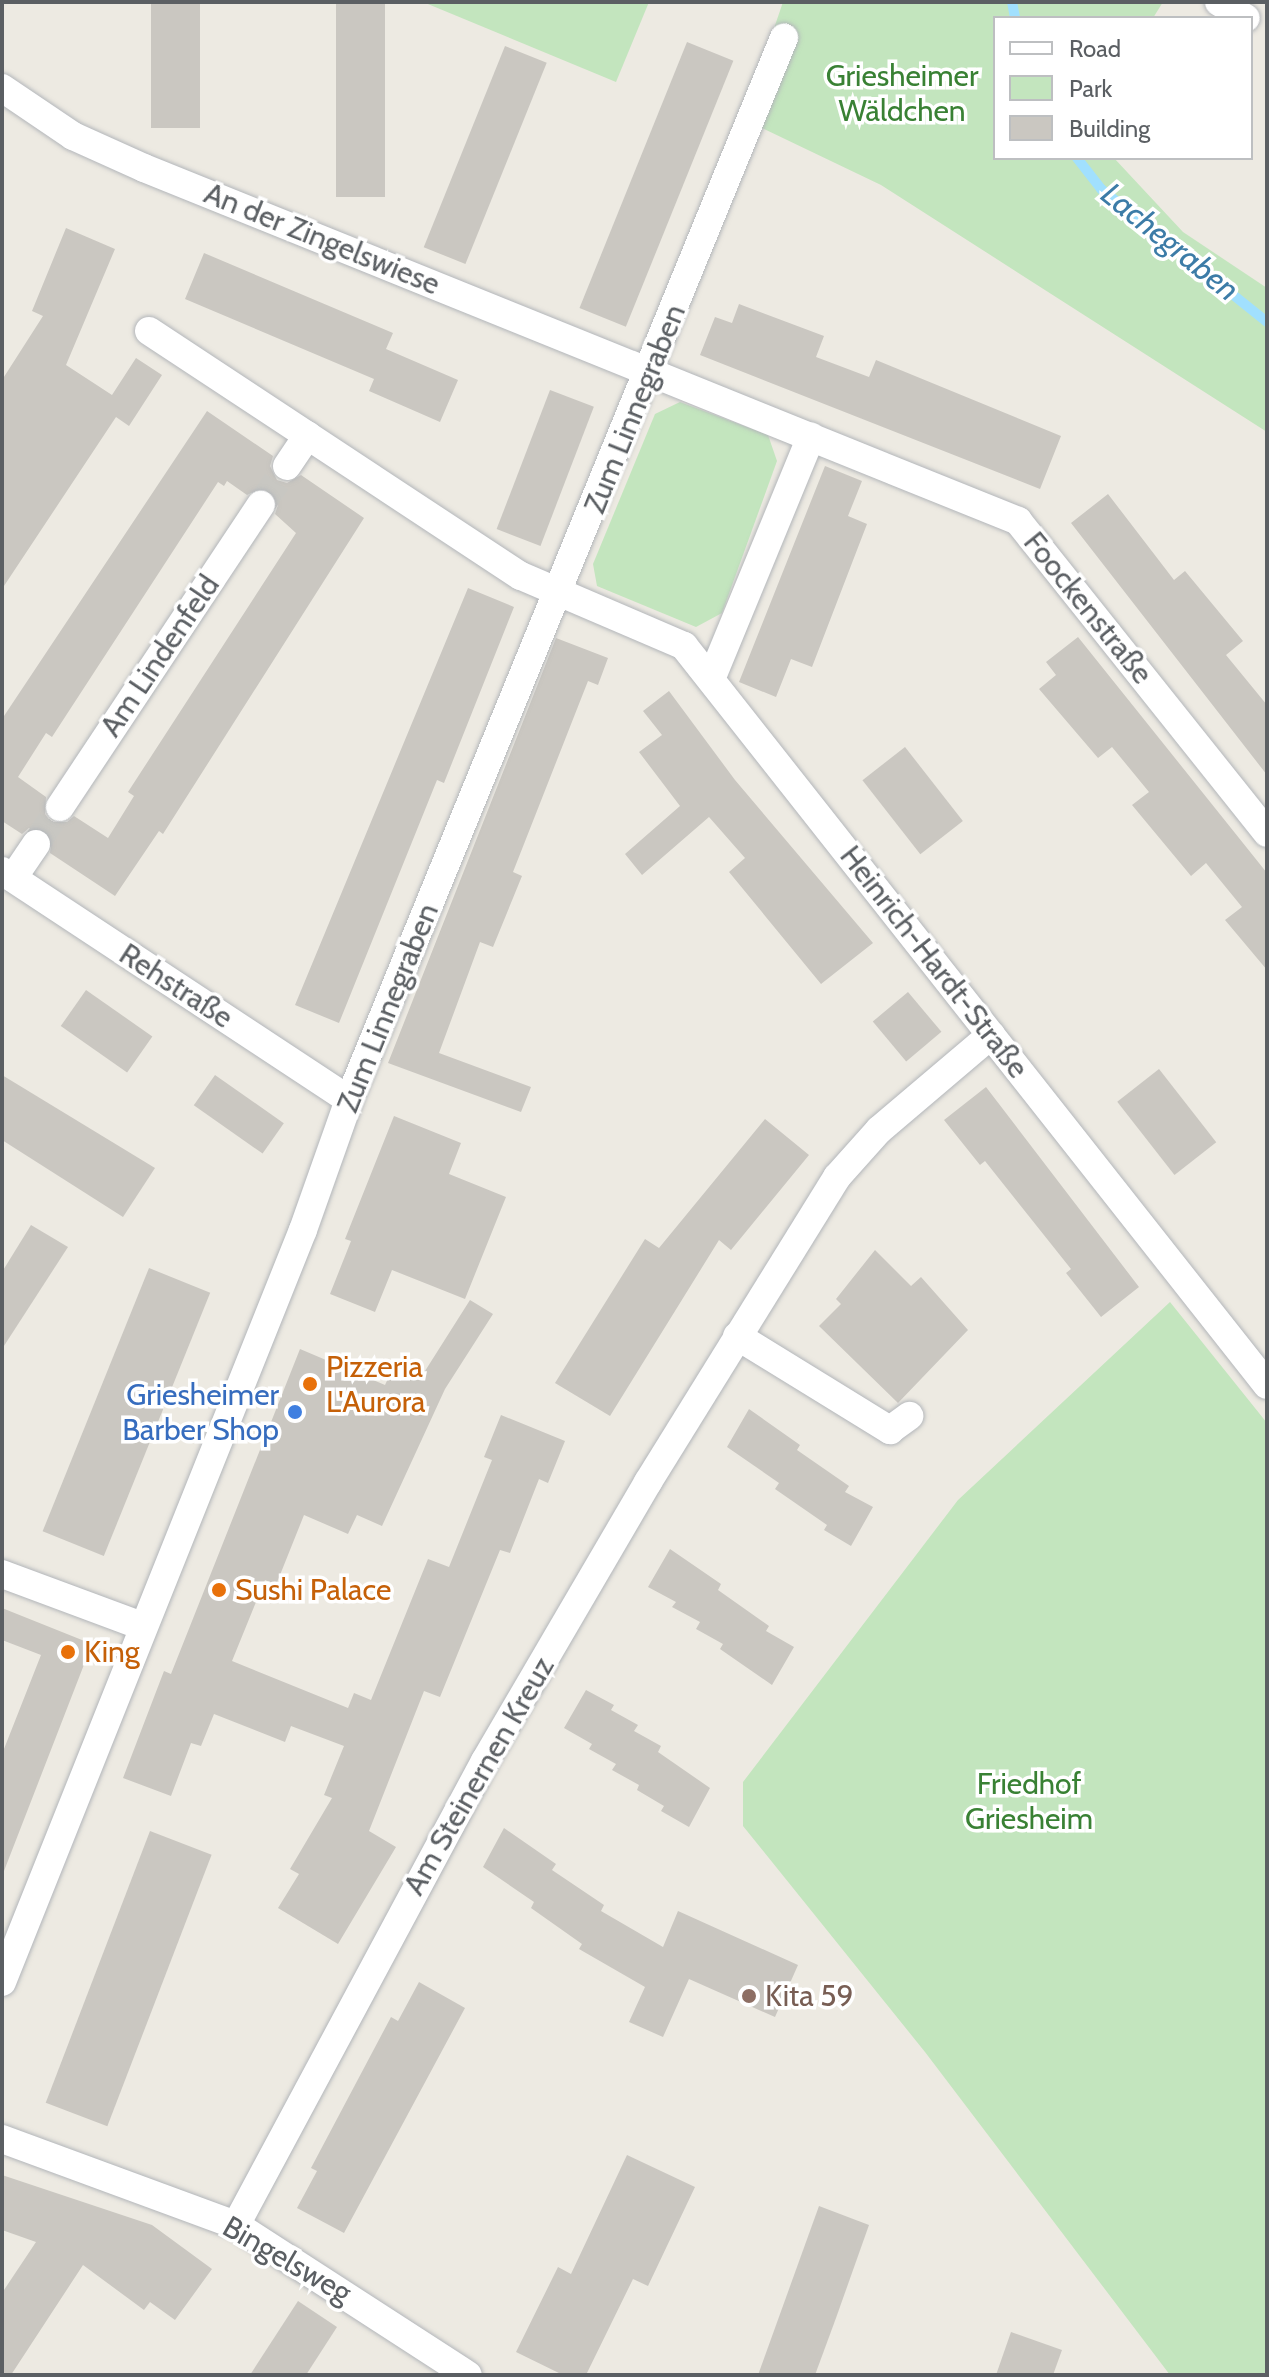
<!DOCTYPE html>
<html>
<head>
<meta charset="utf-8">
<style>
	body { margin:0 }
	#map { position:relative; width:1269px; height:2377px; overflow:hidden; background:#edeae2; font-family:Cabin,sans-serif }
	div>[style] { position:absolute }
	.green>* { inset:0; background:#c3e5be }
	.stream>* { height:10px; margin:-5px; padding:0 5px; transform-origin:5px; border-radius:5px; background:#a1e0fe }
	.building>* { inset:0; background:#cac7c1; transform-origin:0 0 }
	.minor-tunnel>* { height:28px; margin-top:-14px; transform-origin:0; background:repeating-linear-gradient(90deg,#c8c7c2 0 28px,transparent 0 42px) }
	.roads { filter:drop-shadow(0 0 2px #b3b6ba) drop-shadow(0 0 2px #b3b6ba) }
	.minor>* { height:28px; margin:-14px; padding:0 14px; transform-origin:14px; border-radius:14px; background:#fff }
	.dots>* { width:22px; height:22px; translate:-50% -50%; box-sizing:border-box; border:4px solid #fff; border-radius:50% }
	span { translate:-50% -50%; white-space:nowrap; text-align:center; line-height:1.15; -webkit-text-stroke:7px #fff; paint-order:stroke }
	.park-label { font-size:30px; color:#398134 }
	.street-label { font-size:30px; color:#5b5f63 }
	.food-label { font-size:30px; color:#c56008 }
	.left { translate:0 -50%; text-align:left }
	.shop-label { font-size:30px; color:#366cbe }
	.right { translate:-100% -50%; text-align:right }
	.education-label { font-size:30px; color:#785e54 }
	.water-label { font-size:32px; color:#3c7ca7; font-style:italic }
	.frame { position:absolute; inset:0; border:4px solid #5b5f63; pointer-events:none }
	.legend { position:absolute; left:993px; top:16px; width:260px; height:144px; box-sizing:border-box; background:#fff; border:2px solid #bdbfc1; margin:0; padding:10px 14px; list-style:none; font-size:24px; color:#5b5f63 }
	.legend li { display:flex; align-items:center; gap:16px; height:40px }
	.legend b { width:40px; border:2px solid #bdbfc1 }
</style>
</head>
<body>
<div id="map">
	<div class="green">
		<div style="clip-path:polygon(423px 2px,649px 2px,616px 82px)"></div>
		<div style="clip-path:polygon(783px 2px,1163px 2px,1153px 18px,995px 18px,995px 158px,1114px 158px,1183px 232px,1267px 288px,1267px 432px,881px 185px,743px 119px)"></div>
		<div style="clip-path:polygon(680px 402px,768px 435px,777px 461px,722px 613px,696px 627px,597px 586px,593px 564px,655px 414px)"></div>
		<div style="clip-path:polygon(1170px 1302px,1267px 1423px,1267px 2375px,1170px 2375px,925px 2052px,743px 1826px,743px 1782px,958px 1500px)"></div>
	</div>
	<div class="stream">
		<div style="left:1012px;top:2px;width:16px;rotate:79deg"></div>
		<div style="left:1077px;top:158px;width:39px;rotate:52deg"></div>
		<div style="left:1101px;top:189px;width:213px;rotate:38.7deg"></div>
	</div>
	<div class="building">
		<div style="left:151px;top:2px;width:49px;height:126px"></div>
		<div style="left:336px;top:2px;width:49px;height:195px"></div>
		<div style="left:687px;top:42px;width:50px;height:287px;rotate:22deg"></div>
		<div style="left:505px;top:46px;width:45px;height:217px;rotate:22deg"></div>
		<div style="clip-path:polygon(66px 228px,115px 249px,66px 365px,112px 395px,136px 358px,162px 375px,129px 426px,116px 417px,2px 589px,2px 380px,43px 316px,32px 311px)"></div>
		<div style="clip-path:polygon(204px 253px,393px 333px,386px 349px,458px 380px,440px 422px,369px 391px,374px 379px,185px 299px)"></div>
		<div style="clip-path:polygon(739px 304px,824px 336px,816px 357px,869px 377px,876px 360px,1061px 436px,1040px 489px,700px 355px,715px 317px,732px 323px)"></div>
		<div style="left:550px;top:390px;width:47px;height:149px;rotate:21deg"></div>
		<div style="clip-path:polygon(evenodd,207px 411px,273px 456px,270px 466px,277px 480px,287px 483px,301px 475px,364px 518px,163px 834px,159px 831px,115px 896px,50px 853px,52px 837px,45px 830px,29px 828px,22px 834px,2px 821px,2px 719px,207px 411px,227px 481px,247px 495px,261px 488px,271px 491px,278px 505px,275px 514px,296px 533px,128px 792px,134px 796px,108px 838px,74px 816px,67px 822px,51px 822px,45px 814px,46px 797px,18px 777px,46px 733px,52px 737px,218px 482px,224px 486px,227px 481px)"></div>
		<div style="clip-path:polygon(825px 466px,862px 481px,848px 516px,867px 524px,812px 667px,791px 659px,776px 697px,739px 682px)"></div>
		<div style="clip-path:polygon(1108px 494px,1174px 580px,1185px 571px,1243px 641px,1226px 655px,1267px 705px,1267px 775px,1071px 523px)"></div>
		<div style="clip-path:polygon(468px 588px,514px 607px,444px 783px,437px 780px,339px 1023px,295px 1005px)"></div>
		<div style="clip-path:polygon(1078px 637px,1267px 873px,1267px 970px,1225px 920px,1242px 907px,1206px 863px,1191px 876px,1132px 805px,1149px 792px,1112px 747px,1098px 758px,1039px 689px,1056px 675px,1046px 662px)"></div>
		<div style="clip-path:polygon(556px 638px,608px 658px,598px 685px,588px 681px,513px 872px,522px 876px,493px 947px,480px 942px,439px 1053px,531px 1087px,521px 1112px,388px 1063px)"></div>
		<div style="clip-path:polygon(669px 691px,735px 780px,873px 943px,821px 984px,729px 872px,745px 858px,709px 817px,642px 875px,625px 854px,680px 806px,639px 752px,662px 735px,643px 711px)"></div>
		<div style="left:905px;top:747px;width:94px;height:54px;rotate:52deg"></div>
		<div style="left:86px;top:990px;width:81px;height:44px;rotate:35deg"></div>
		<div style="left:908px;top:992px;width:52px;height:46px;rotate:50deg"></div>
		<div style="left:1159px;top:1069px;width:93px;height:53px;rotate:52deg"></div>
		<div style="clip-path:polygon(2px 1075px,155px 1168px,123px 1217px,2px 1140px)"></div>
		<div style="left:215px;top:1075px;width:84px;height:37px;rotate:35deg"></div>
		<div style="clip-path:polygon(986px 1087px,1139px 1287px,1101px 1317px,1066px 1273px,1071px 1269px,985px 1161px,980px 1165px,944px 1120px)"></div>
		<div style="clip-path:polygon(394px 1116px,461px 1143px,449px 1174px,506px 1197px,465px 1299px,392px 1270px,375px 1312px,330px 1294px,351px 1241px,345px 1239px)"></div>
		<div style="clip-path:polygon(765px 1119px,809px 1155px,731px 1250px,719px 1240px,610px 1416px,555px 1383px,645px 1239px,659px 1248px)"></div>
		<div style="clip-path:polygon(31px 1225px,68px 1247px,2px 1349px,2px 1272px)"></div>
		<div style="clip-path:polygon(875px 1250px,911px 1286px,921px 1277px,968px 1330px,898px 1403px,819px 1326px,841px 1304px,836px 1299px)"></div>
		<div style="left:149px;top:1268px;width:66px;height:284px;rotate:22deg"></div>
		<div style="clip-path:polygon(470px 1300px,493px 1314px,445px 1389px,382px 1526px,357px 1515px,348px 1534px,304px 1515px,276px 1585px,265px 1580px,232px 1661px,348px 1708px,354px 1693px,371px 1700px,428px 1559px,449px 1567px,492px 1460px,484px 1457px,501px 1415px,565px 1441px,548px 1483px,539px 1479px,510px 1553px,500px 1550px,440px 1697px,424px 1691px,369px 1831px,396px 1847px,338px 1944px,278px 1908px,299px 1874px,290px 1869px,332px 1798px,324px 1795px,344px 1746px,291px 1726px,285px 1742px,214px 1714px,201px 1746px,191px 1743px,171px 1796px,123px 1778px,164px 1671px,171px 1674px,300px 1349px,385px 1385px,397px 1359px,425px 1371px)"></div>
		<div style="clip-path:polygon(749px 1409px,800px 1445px,797px 1450px,849px 1486px,845px 1492px,873px 1507px,851px 1546px,824px 1530px,827px 1525px,775px 1489px,779px 1483px,727px 1447px)"></div>
		<div style="clip-path:polygon(670px 1549px,721px 1584px,718px 1590px,769px 1626px,766px 1631px,794px 1647px,772px 1685px,720px 1649px,723px 1644px,696px 1629px,700px 1622px,672px 1607px,676px 1602px,648px 1587px)"></div>
		<div style="clip-path:polygon(2px 1608px,92px 1644px,4px 1871px,2px 1754px,41px 1655px,2px 1640px)"></div>
		<div style="clip-path:polygon(586px 1690px,614px 1705px,611px 1710px,638px 1725px,634px 1731px,661px 1746px,658px 1752px,710px 1788px,689px 1827px,661px 1811px,664px 1806px,637px 1790px,639px 1785px,612px 1770px,616px 1764px,589px 1749px,592px 1744px,564px 1728px)"></div>
		<div style="clip-path:polygon(504px 1828px,556px 1864px,552px 1870px,604px 1905px,601px 1911px,663px 1947px,678px 1911px,798px 1965px,775px 2017px,689px 1979px,663px 2037px,629px 2022px,645px 1987px,579px 1949px,582px 1944px,531px 1908px,534px 1902px,483px 1867px)"></div>
		<div style="left:150px;top:1831px;width:66px;height:291px;rotate:21deg"></div>
		<div style="clip-path:polygon(419px 1982px,465px 2008px,344px 2233px,297px 2208px,317px 2171px,311px 2168px,391px 2017px,398px 2021px)"></div>
		<div style="clip-path:polygon(627px 2155px,695px 2187px,648px 2286px,633px 2279px,586px 2375px,563px 2375px,516px 2352px,558px 2267px,571px 2274px)"></div>
		<div style="clip-path:polygon(2px 2175px,152px 2225px,212px 2269px,175px 2320px,150px 2302px,144px 2310px,83px 2265px,11px 2375px,2px 2375px,2px 2293px,36px 2242px,2px 2230px)"></div>
		<div style="clip-path:polygon(819px 2206px,869px 2225px,836px 2318px,815px 2375px,758px 2375px)"></div>
		<div style="clip-path:polygon(298px 2301px,337px 2327px,306px 2375px,250px 2375px)"></div>
		<div style="clip-path:polygon(1011px 2332px,1062px 2350px,1053px 2375px,996px 2375px)"></div>
	</div>
	<div class="minor-tunnel">
		<div style="left:261px;top:505px;width:47px;rotate:-56.3deg"></div>
		<div style="left:36px;top:844px;width:44px;rotate:-57deg"></div>
	</div>
	<div class="roads">
		<div class="minor">
			<div style="left:1219px;top:2px;width:31px;rotate:31deg"></div>
			<div style="left:2px;top:88px;width:86px;rotate:34.1deg"></div>
			<div style="left:73px;top:136px;width:78px;rotate:24.3deg"></div>
			<div style="left:144px;top:168px;width:943px;rotate:21.99deg"></div>
			<div style="left:1018px;top:521px;width:399px;rotate:51.4deg"></div>
			<div style="left:149px;top:331px;width:445px;rotate:33.4deg"></div>
			<div style="left:521px;top:576px;width:177px;rotate:23.2deg"></div>
			<div style="left:684px;top:646px;width:941px;rotate:51.73deg"></div>
			<div style="left:287px;top:466px;width:37px;rotate:-56deg"></div>
			<div style="left:712px;top:677px;width:260px;rotate:-67.6deg"></div>
			<div style="left:60px;top:807px;width:363px;rotate:-56.4deg"></div>
			<div style="left:2px;top:871px;width:416px;rotate:33.4deg"></div>
			<div style="left:13px;top:878px;width:41px;rotate:-55.9deg"></div>
			<div style="left:737px;top:1336px;width:180px;rotate:31.6deg"></div>
			<div style="left:890px;top:1430px;width:24px;rotate:-36deg"></div>
			<div style="left:2px;top:1574px;width:149px;rotate:20.4deg"></div>
			<div style="left:2px;top:1982px;width:810px;rotate:-68.19deg"></div>
			<div style="left:303px;top:1230px;width:138px;rotate:-70.5deg"></div>
			<div style="left:349px;top:1100px;width:1148px;rotate:-67.73deg"></div>
			<div style="left:2px;top:2139px;width:249px;rotate:20.2deg"></div>
			<div style="left:236px;top:2225px;width:276px;rotate:32.9deg"></div>
			<div style="left:236px;top:2225px;width:527px;rotate:-61.78deg"></div>
			<div style="left:485px;top:1761px;width:323px;rotate:-59.7deg"></div>
			<div style="left:648px;top:1482px;width:359px;rotate:-58.2deg"></div>
			<div style="left:837px;top:1177px;width:63px;rotate:-48.2deg"></div>
			<div style="left:879px;top:1130px;width:147px;rotate:-40.3deg"></div>
		</div>
	</div>
	<div class="dots">
		<div style="left:310px;top:1384px;background:#e8710a"></div>
		<div style="left:295px;top:1412px;background:#3f7fe0"></div>
		<div style="left:219px;top:1590px;background:#e8710a"></div>
		<div style="left:68px;top:1652px;background:#e8710a"></div>
		<div style="left:749px;top:1996px;background:#8d6e63"></div>
	</div>
	<div class="park-label">
		<span style="left:902px;top:93px">Griesheimer<br>Wäldchen</span>
		<span style="left:1029px;top:1801px">Friedhof<br>Griesheim</span>
	</div>
	<div class="street-label">
		<span style="left:322px;top:239px;rotate:22deg">An der Zingelswiese</span>
		<span style="left:635px;top:409px;rotate:-68deg">Zum Linnegraben</span>
		<span style="left:1088px;top:608px;rotate:51deg">Foockenstraße</span>
		<span style="left:160px;top:656px;rotate:-56deg">Am Lindenfeld</span>
		<span style="left:934px;top:962px;rotate:52deg">Heinrich-Hardt-Straße</span>
		<span style="left:176px;top:986px;rotate:33deg">Rehstraße</span>
		<span style="left:388px;top:1008px;rotate:-68deg">Zum Linnegraben</span>
		<span style="left:479px;top:1776px;rotate:-60deg">Am Steinernen Kreuz</span>
		<span style="left:287px;top:2260px;rotate:30deg">Bingelsweg</span>
	</div>
	<div class="food-label">
		<span class="left" style="left:326px;top:1384px">Pizzeria<br>L'Aurora</span>
		<span class="left" style="left:235px;top:1590px">Sushi Palace</span>
		<span class="left" style="left:84px;top:1652px">King</span>
	</div>
	<div class="shop-label">
		<span class="right" style="left:279px;top:1412px">Griesheimer<br>Barber Shop</span>
	</div>
	<div class="education-label">
		<span class="left" style="left:765px;top:1996px">Kita 59</span>
	</div>
	<div class="water-label">
		<span style="left:1170px;top:242px;rotate:39deg">Lachegraben</span>
	</div>
	<div class="frame"></div>
	<ul class="legend">
	<li><b style="height:10px;background:#fff"></b>Road</li>
	<li><b style="height:22px;background:#c3e5be"></b>Park</li>
	<li><b style="height:22px;background:#cac7c1"></b>Building</li>
	</ul>
</div>
</body>
</html>
